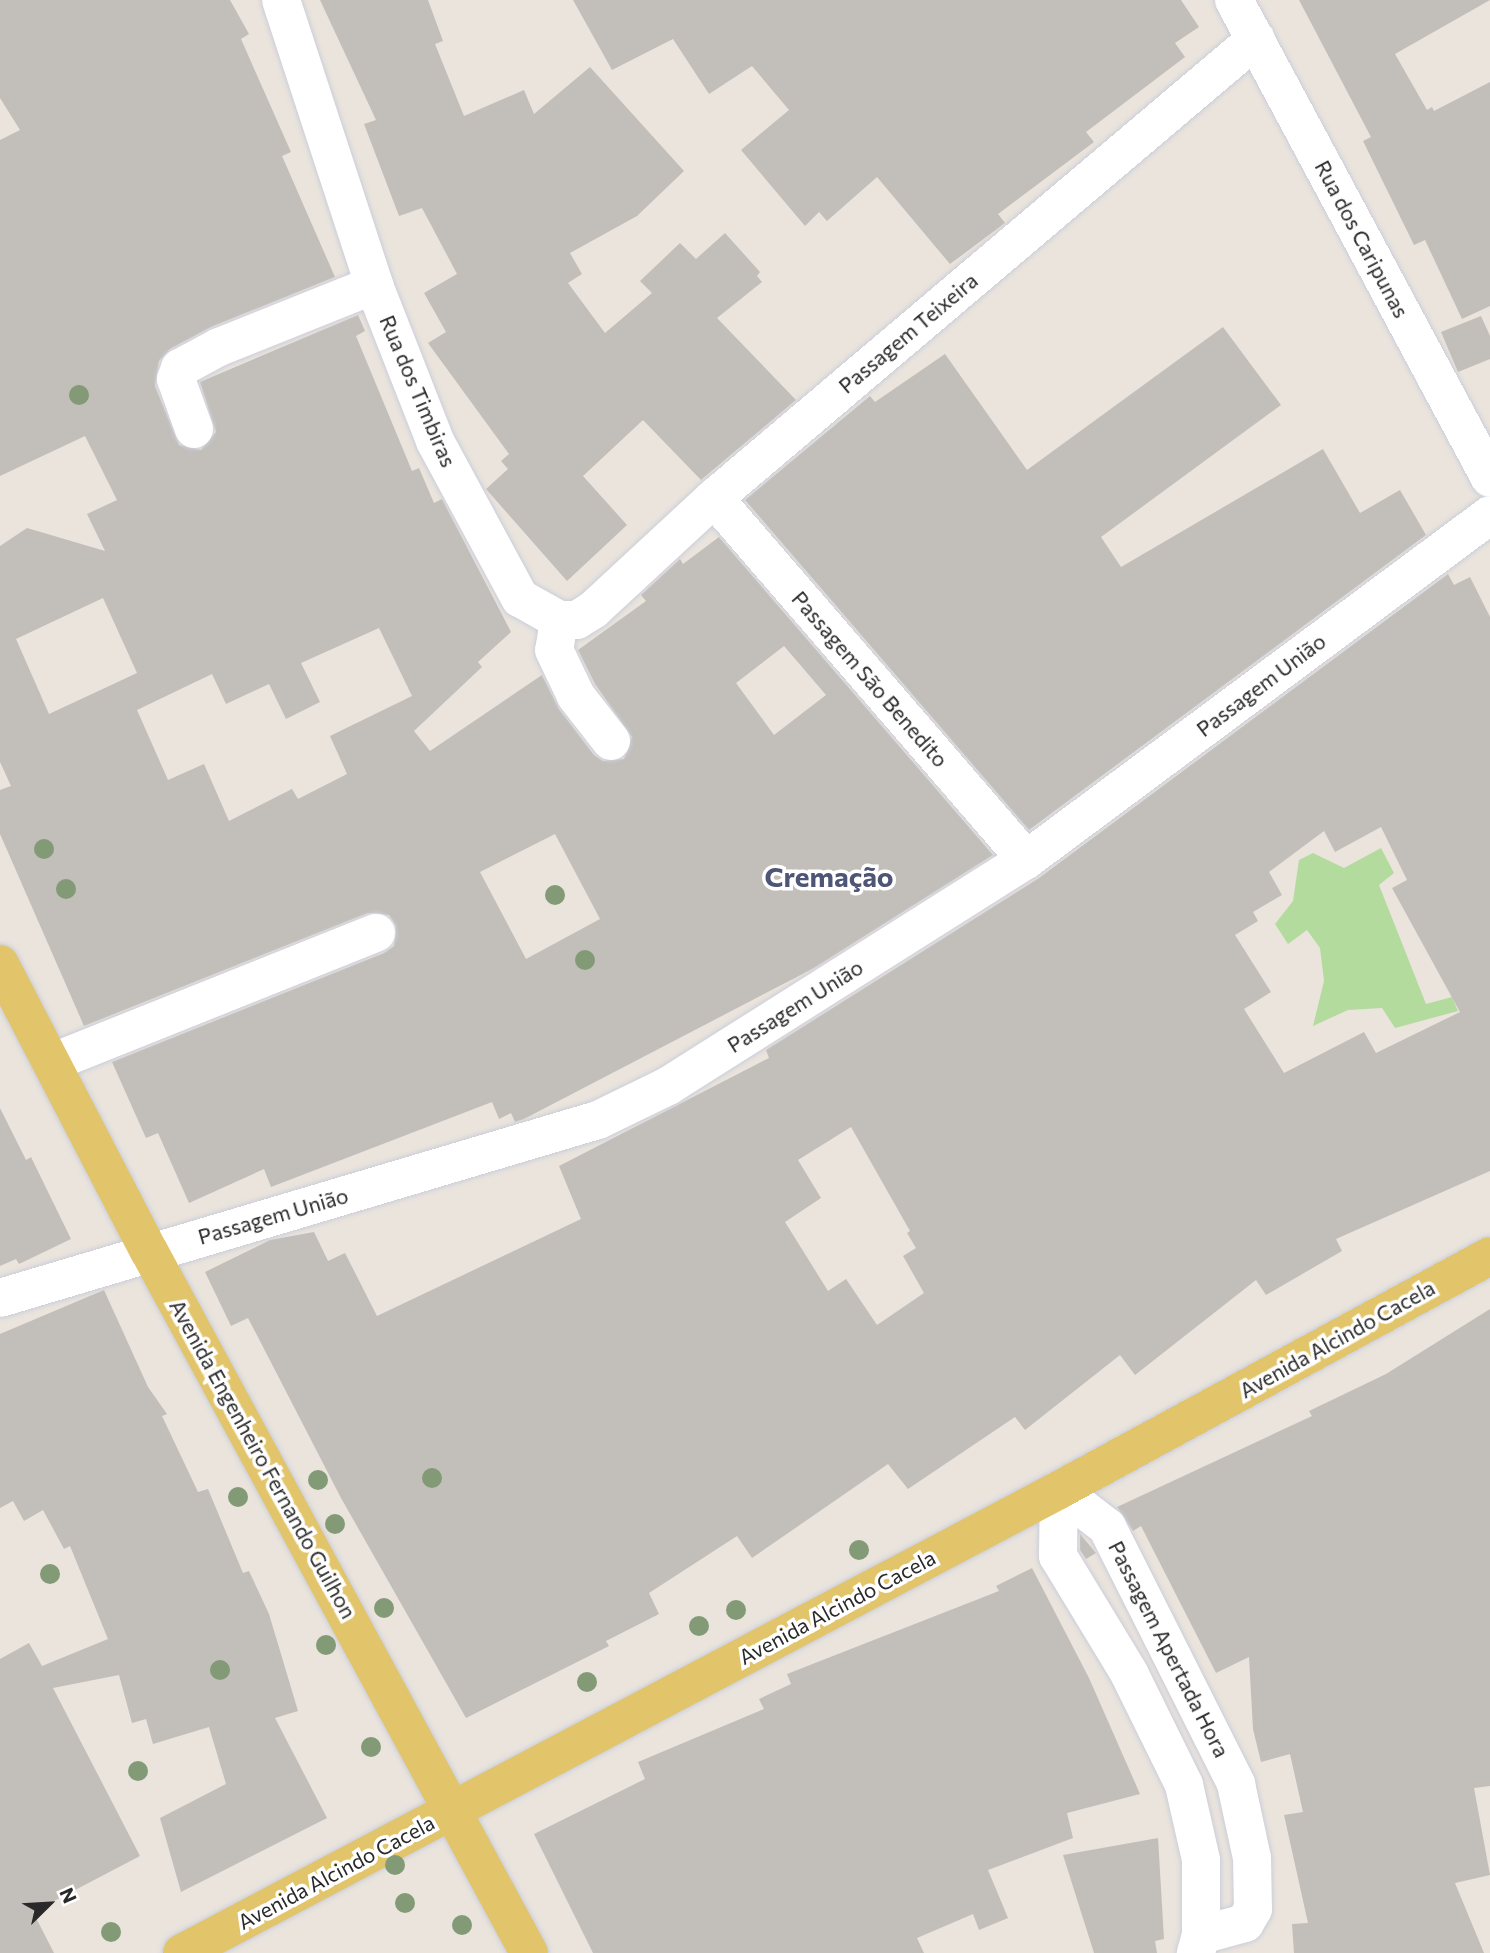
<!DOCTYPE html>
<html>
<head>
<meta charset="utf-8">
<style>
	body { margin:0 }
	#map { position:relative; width:1490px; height:1953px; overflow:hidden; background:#eae4dd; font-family:Commissioner,sans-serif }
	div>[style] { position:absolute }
	.green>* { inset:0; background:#b3db9e }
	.building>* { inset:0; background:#c2beb9 }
	.roads { filter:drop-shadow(0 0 2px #cbced9) drop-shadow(0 0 2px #cbced9) }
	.minor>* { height:38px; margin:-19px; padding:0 19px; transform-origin:19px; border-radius:19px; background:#fff }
	.major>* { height:38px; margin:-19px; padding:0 19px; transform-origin:19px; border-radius:19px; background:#e2c56a }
	.trees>* { width:20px; height:20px; margin:-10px; border-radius:50%; background:#839a76 }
	span { translate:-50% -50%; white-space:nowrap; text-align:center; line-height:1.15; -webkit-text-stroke:7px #fff; paint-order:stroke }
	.street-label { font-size:21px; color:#292929 }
	.district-label { font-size:28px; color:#4e5575; font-weight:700 }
	.north { position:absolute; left:14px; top:1869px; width:70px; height:70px; -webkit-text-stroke:5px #fff; paint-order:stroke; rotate:66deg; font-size:19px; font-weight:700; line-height:28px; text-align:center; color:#292929 }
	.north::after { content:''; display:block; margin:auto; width:24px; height:32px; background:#292929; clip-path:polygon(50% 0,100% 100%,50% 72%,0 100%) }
</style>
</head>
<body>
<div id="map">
	<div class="green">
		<div style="clip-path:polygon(1381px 848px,1394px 873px,1379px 885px,1426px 1004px,1452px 997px,1458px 1011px,1395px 1028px,1382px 1008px,1348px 1010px,1313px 1026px,1324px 981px,1320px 948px,1307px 930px,1288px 944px,1275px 924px,1293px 901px,1299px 860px,1313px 853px,1344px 868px)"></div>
	</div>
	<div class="building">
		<div style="clip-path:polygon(evenodd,0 0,230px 0,249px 34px,241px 39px,291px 152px,282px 156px,335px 277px,211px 327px,170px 349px,159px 361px,155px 386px,179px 445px,201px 450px,216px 432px,200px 382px,358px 315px,365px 331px,356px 336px,412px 471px,419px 468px,434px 503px,442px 499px,511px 632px,478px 662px,482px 667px,414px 731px,430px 751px,542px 675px,559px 709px,594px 755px,603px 761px,624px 759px,632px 737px,595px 684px,578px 650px,646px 601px,641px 595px,680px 559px,683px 564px,719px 537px,993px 855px,814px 968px,524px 1119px,515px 1122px,511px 1113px,499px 1119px,492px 1102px,271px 1187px,264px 1169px,189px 1203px,158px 1133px,146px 1138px,112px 1062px,384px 953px,394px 946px,396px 926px,389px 915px,368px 913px,84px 1026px,0 834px,0 790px,11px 786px,0 762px,0 546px,27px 528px,105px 551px,87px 514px,117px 500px,85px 436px,0 476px,0 140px,20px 130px,0 98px,0 0,103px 598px,137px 673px,49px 714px,16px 639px,103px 598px,0 0,379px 628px,412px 696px,330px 736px,347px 774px,298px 799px,292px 789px,229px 821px,204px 764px,168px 780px,137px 710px,212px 674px,226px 704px,269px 684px,286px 719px,320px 702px,301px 663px,379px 628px,0 0,784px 646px,826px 695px,774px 735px,736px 683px,784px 646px,0 0,555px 834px,600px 919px,526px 959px,480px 872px,555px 834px)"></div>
		<div style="clip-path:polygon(320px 0,428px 0,443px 41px,435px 44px,464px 116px,524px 90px,534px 114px,590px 67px,684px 171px,637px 216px,570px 253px,582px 274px,568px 283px,605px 333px,652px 293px,640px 281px,680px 243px,696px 259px,725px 233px,760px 272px,757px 276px,762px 282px,717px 318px,796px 400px,701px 480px,643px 420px,583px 476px,627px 525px,567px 581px,486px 489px,508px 469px,501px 461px,509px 454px,428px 343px,446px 332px,424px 293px,457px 274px,422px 208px,399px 216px,364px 124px,376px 120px)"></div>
		<div style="clip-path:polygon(573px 0,1181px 0,1199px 27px,1175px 43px,1185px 57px,1086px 132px,1094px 142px,998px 214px,1005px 223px,950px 264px,877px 177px,827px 221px,819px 212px,805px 226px,741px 150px,789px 110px,752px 66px,709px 94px,673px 39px,612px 70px)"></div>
		<div style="clip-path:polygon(1299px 0,1490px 0,1395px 54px,1427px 110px,1432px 107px,1434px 111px,1490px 82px,1490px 306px,1462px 319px,1425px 240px,1414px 245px,1363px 141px,1371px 137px)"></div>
		<div style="clip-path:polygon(1481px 316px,1490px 336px,1490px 359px,1458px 372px,1441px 332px)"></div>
		<div style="clip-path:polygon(1223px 327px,1281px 405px,1101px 537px,1121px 567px,1323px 449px,1360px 513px,1400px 490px,1426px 535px,1029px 830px,745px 500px,870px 396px,875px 402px,945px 354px,1027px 470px)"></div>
		<div style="clip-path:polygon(evenodd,1448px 574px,1454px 585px,1470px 577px,1490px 617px,1490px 1171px,1336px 1239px,1342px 1251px,1266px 1295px,1256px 1280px,1135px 1375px,1120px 1355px,1025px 1430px,1015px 1417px,908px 1489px,888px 1464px,752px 1558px,737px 1536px,649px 1593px,659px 1614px,606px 1641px,609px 1646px,466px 1718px,341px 1498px,248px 1318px,231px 1326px,205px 1272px,270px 1240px,314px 1232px,328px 1261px,345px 1253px,377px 1316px,581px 1219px,559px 1166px,769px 1058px,766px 1050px,1039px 878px,1448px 574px,1381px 827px,1407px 880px,1392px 888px,1460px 1012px,1376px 1053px,1364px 1032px,1284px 1073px,1244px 1009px,1271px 992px,1235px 935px,1258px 921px,1253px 912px,1282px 895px,1269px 872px,1324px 831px,1335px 852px,1381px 827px,1448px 574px,851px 1127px,910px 1231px,907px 1233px,916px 1248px,903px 1256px,924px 1293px,877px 1325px,846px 1279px,828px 1291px,785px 1222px,821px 1198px,798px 1160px,851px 1127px)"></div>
		<div style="clip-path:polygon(0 1108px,26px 1160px,31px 1157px,71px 1239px,19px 1264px,16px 1259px,0 1266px)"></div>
		<div style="clip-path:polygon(104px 1290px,148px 1387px,167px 1414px,162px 1416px,198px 1492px,208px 1489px,243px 1573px,249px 1571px,269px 1614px,298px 1711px,275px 1718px,327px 1818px,181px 1892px,160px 1818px,226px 1784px,209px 1727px,153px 1744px,146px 1719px,132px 1723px,119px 1675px,53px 1688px,140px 1856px,33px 1912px,54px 1953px,0 1953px,0 1659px,29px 1643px,42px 1666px,108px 1639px,70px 1546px,64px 1549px,43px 1510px,24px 1521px,13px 1501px,0 1508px,0 1334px)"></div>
		<div style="clip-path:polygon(1490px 1309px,1490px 1786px,1474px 1788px,1490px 1875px,1455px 1883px,1484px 1953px,1294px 1953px,1292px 1924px,1308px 1923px,1284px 1815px,1303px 1812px,1290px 1754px,1261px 1762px,1253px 1729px,1249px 1657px,1216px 1673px,1141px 1526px,1133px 1531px,1117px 1507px,1312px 1416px,1309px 1411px,1386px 1374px)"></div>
		<div style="clip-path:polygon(1080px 1534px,1096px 1553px,1086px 1559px,1080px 1550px)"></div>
		<div style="clip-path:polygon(1032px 1568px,1089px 1678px,1140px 1794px,1067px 1813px,1073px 1838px,988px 1870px,1008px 1918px,979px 1930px,973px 1914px,917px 1938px,924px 1953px,593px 1953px,534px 1834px,645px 1779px,638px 1762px,764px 1709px,759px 1699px,791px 1684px,787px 1674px,999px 1591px,996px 1586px)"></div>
		<div style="clip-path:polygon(1158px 1838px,1164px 1939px,1155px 1941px,1157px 1953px,1094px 1953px,1063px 1855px)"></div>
	</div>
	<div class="roads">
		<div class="minor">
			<div style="left:281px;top:0;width:300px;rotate:71.9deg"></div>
			<div style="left:374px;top:285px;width:168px;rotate:68.6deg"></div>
			<div style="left:435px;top:441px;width:179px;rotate:61.6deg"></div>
			<div style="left:520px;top:598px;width:45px;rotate:29.4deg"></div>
			<div style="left:559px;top:620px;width:30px;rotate:99deg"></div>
			<div style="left:554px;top:650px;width:51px;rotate:64.4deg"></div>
			<div style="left:576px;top:696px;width:57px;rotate:52.1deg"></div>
			<div style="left:1234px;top:0;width:542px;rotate:61.83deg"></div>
			<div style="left:194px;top:429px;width:53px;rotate:-109.8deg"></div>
			<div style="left:176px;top:379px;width:12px;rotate:-70deg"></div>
			<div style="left:180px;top:368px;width:44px;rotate:-28.3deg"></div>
			<div style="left:219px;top:347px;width:167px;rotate:-21.8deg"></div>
			<div style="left:714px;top:498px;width:478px;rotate:49.2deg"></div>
			<div style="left:559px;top:620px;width:18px"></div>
			<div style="left:577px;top:620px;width:19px;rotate:-32deg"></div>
			<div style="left:593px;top:610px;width:165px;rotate:-42.8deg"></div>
			<div style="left:714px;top:498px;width:710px;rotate:-40.26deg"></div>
			<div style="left:53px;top:1062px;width:348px;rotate:-21.8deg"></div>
			<div style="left:0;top:1298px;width:624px;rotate:-16.58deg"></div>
			<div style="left:598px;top:1120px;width:78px;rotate:-25.9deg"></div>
			<div style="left:668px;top:1086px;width:423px;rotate:-32.3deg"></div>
			<div style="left:1026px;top:860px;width:578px;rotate:-36.63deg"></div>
			<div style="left:1059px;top:1490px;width:61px;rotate:37.6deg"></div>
			<div style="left:1107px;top:1527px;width:288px;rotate:63.3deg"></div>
			<div style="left:1236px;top:1784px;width:76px;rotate:77.8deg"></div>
			<div style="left:1252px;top:1858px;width:51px;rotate:88.9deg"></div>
			<div style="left:1253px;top:1909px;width:16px;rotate:120deg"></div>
			<div style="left:1245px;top:1923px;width:46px;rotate:164.7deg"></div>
			<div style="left:1059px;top:1490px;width:66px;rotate:90.9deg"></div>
			<div style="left:1058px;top:1556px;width:137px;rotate:58.7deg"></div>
			<div style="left:1129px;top:1673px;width:125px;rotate:63.8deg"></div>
			<div style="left:1184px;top:1785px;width:77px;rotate:77.2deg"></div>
			<div style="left:1201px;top:1860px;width:75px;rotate:90deg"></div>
			<div style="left:1201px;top:1935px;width:19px;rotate:106deg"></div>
		</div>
		<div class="major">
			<div style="left:0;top:964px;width:323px;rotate:62.6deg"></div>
			<div style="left:149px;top:1251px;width:798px;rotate:61.57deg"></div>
			<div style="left:182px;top:1953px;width:992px;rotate:-27.83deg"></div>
			<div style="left:1059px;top:1490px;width:490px;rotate:-28.5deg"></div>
		</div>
	</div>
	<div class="trees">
		<div style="left:79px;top:395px"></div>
		<div style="left:44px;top:849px"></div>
		<div style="left:66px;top:889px"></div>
		<div style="left:555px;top:895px"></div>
		<div style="left:585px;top:960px"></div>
		<div style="left:432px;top:1478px"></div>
		<div style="left:318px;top:1480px"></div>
		<div style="left:238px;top:1497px"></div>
		<div style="left:335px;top:1524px"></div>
		<div style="left:859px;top:1550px"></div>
		<div style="left:50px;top:1574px"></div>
		<div style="left:384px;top:1608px"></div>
		<div style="left:736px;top:1610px"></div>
		<div style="left:699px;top:1626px"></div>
		<div style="left:326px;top:1645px"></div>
		<div style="left:220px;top:1670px"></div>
		<div style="left:587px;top:1682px"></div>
		<div style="left:371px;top:1747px"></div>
		<div style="left:138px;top:1771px"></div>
		<div style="left:395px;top:1865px"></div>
		<div style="left:405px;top:1903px"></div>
		<div style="left:462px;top:1925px"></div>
		<div style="left:111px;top:1932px"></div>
	</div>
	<div class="street-label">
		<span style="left:1362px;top:239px;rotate:62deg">Rua dos Caripunas</span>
		<span style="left:908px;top:333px;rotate:-40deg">Passagem Teixeira</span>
		<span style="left:418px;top:391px;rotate:67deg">Rua dos Timbiras</span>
		<span style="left:870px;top:679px;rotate:49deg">Passagem São Benedito</span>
		<span style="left:1261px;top:685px;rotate:-37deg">Passagem União</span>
		<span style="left:795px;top:1006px;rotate:-32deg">Passagem União</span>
		<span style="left:273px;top:1216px;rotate:-16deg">Passagem União</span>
		<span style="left:1337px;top:1339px;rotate:-29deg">Avenida Alcindo Cacela</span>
		<span style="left:263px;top:1459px;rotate:61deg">Avenida Engenheiro Fernando Guilhon</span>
		<span style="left:837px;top:1607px;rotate:-28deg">Avenida Alcindo Cacela</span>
		<span style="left:1169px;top:1649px;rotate:63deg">Passagem Apertada Hora</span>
		<span style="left:336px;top:1872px;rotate:-28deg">Avenida Alcindo Cacela</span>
	</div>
	<div class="district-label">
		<span style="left:829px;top:876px">Cremação</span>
	</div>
	<div class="north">N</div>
</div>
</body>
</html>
